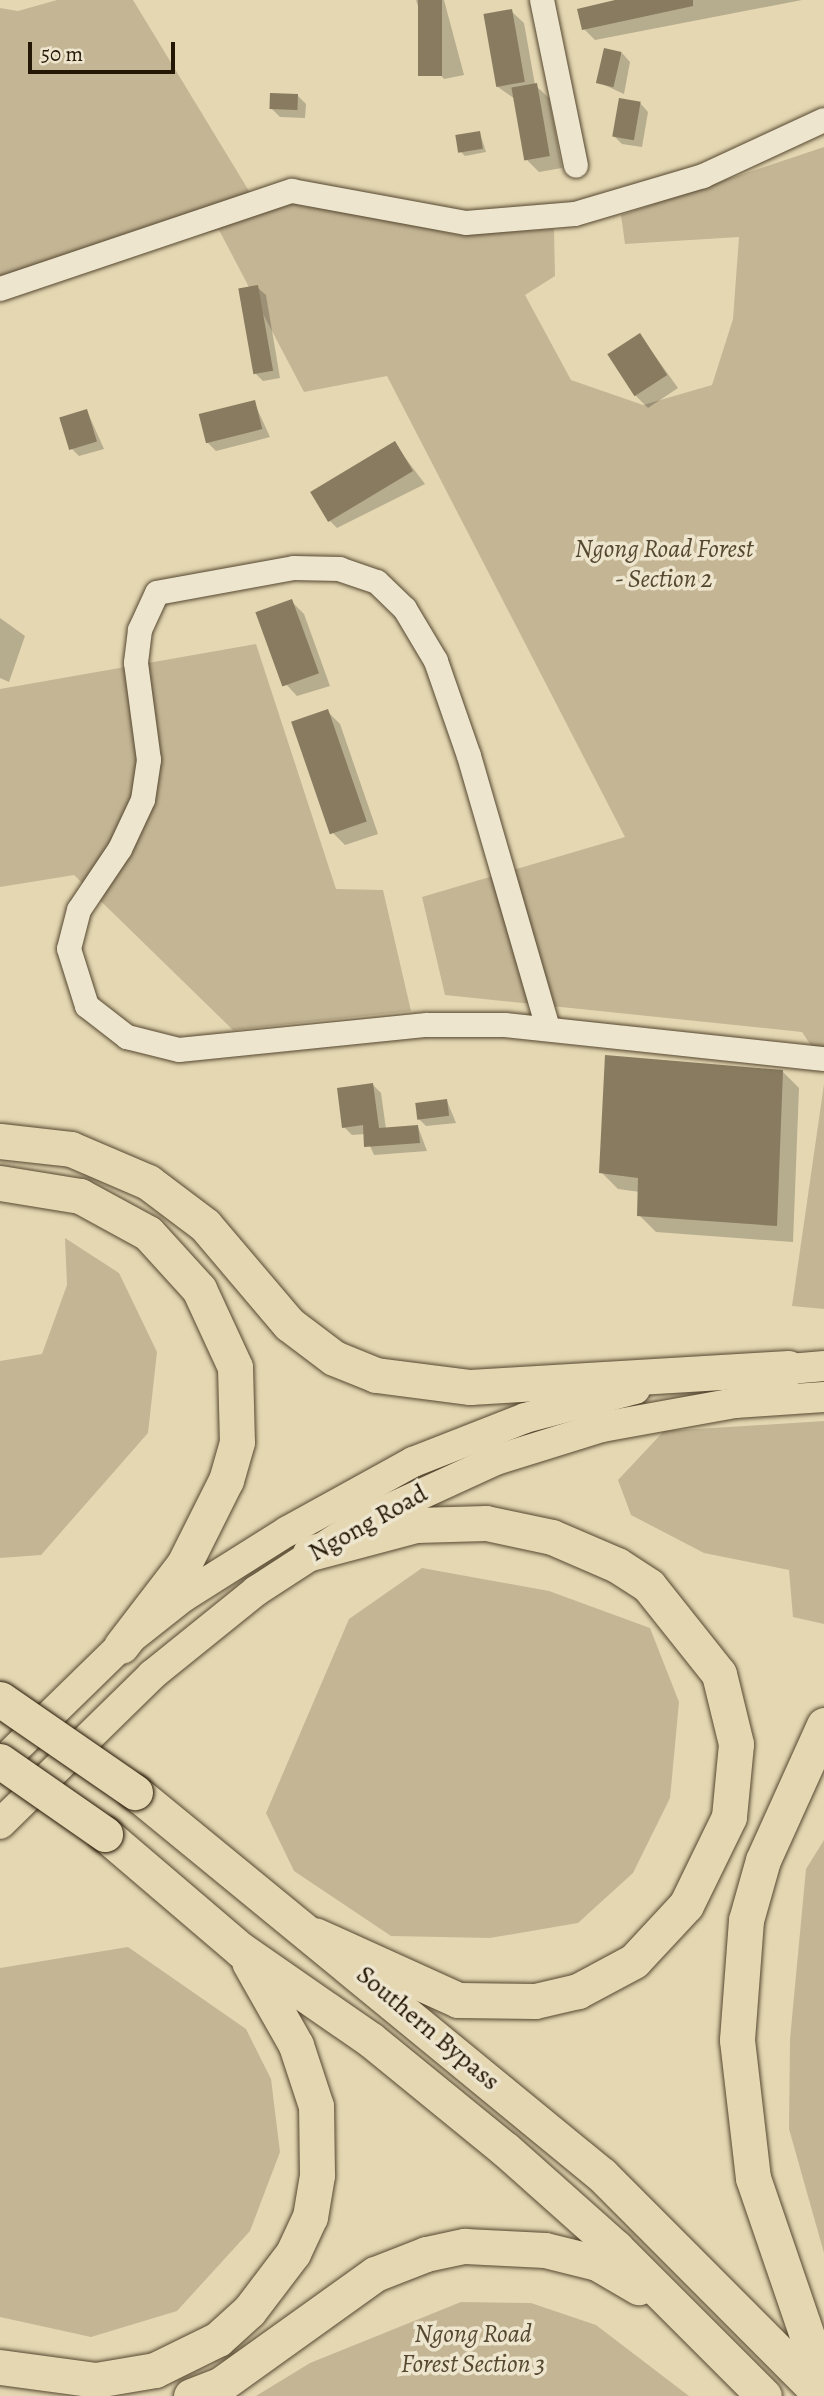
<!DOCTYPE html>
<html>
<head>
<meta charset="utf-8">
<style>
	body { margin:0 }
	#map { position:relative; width:824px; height:2396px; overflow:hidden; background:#e4d7b2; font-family:Alegreya,serif }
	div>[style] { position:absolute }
	.green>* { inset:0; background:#c4b695 }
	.shadow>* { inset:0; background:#0003 }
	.building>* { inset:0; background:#887b5f; transform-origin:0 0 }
	.roads { filter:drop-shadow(0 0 2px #554730) drop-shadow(0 0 2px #554730) }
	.minor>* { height:24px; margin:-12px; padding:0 12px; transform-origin:12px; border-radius:12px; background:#ede5cd }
	.major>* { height:30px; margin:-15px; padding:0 15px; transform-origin:15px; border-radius:15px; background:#e4d7b2 }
	.highway>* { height:35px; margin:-17.5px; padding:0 17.5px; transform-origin:17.5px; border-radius:17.5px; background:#e4d7b2 }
	.bridges { filter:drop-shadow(0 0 2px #251705) drop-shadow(0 0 2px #251705) }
	.highway-bridge>* { height:35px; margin:-17.5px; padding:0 17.5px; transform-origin:17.5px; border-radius:17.5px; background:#e4d7b2 }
	span { translate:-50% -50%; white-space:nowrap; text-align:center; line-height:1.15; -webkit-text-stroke:7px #ede5cd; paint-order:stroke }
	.park-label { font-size:26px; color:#554730; font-style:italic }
	.street-label { font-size:26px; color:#251705 }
	.scale { position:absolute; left:28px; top:42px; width:147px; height:32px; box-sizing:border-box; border:4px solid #251705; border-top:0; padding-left:9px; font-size:21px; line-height:24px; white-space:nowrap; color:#251705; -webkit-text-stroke:5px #ede5cd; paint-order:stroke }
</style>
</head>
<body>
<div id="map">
	<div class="green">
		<div style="clip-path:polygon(57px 0,133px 0,249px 191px,459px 235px,554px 229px,555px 276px,525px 295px,571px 380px,643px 405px,712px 385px,733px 319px,739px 237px,625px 244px,621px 215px,824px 147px,824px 1065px,802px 1032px,445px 995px,422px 897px,625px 837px,387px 376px,304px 392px,219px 230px,0 279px,0 8px,18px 11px)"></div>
		<div style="clip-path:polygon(256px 644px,336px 889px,383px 890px,411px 1011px,233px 1030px,74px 875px,0 887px,0 689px)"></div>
		<div style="clip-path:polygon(824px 1084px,824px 1309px,792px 1306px)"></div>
		<div style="clip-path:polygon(65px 1238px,119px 1273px,157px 1352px,148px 1433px,41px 1555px,0 1558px,0 1361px,42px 1354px,67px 1285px)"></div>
		<div style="clip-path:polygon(824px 1421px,824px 1624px,793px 1617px,789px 1570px,704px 1553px,631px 1515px,618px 1480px,664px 1431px)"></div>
		<div style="clip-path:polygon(422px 1568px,549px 1591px,650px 1628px,679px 1702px,670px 1798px,633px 1873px,578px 1923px,490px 1938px,391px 1936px,294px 1871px,266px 1813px,349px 1619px)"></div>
		<div style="clip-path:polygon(824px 1840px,824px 2253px,789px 2129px,790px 2039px,806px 1869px)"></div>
		<div style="clip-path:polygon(128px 1947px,246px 2029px,271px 2079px,280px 2152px,250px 2231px,177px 2311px,91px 2337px,0 2317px,0 1968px)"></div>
		<div style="clip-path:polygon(461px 2302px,531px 2303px,596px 2325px,689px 2396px,256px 2396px,310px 2363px)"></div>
	</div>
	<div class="shadow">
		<div style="clip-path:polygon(416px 0,444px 0,464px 75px,444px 79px,439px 73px)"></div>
		<div style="clip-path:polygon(621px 0,802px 0,595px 40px,584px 29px)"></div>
		<div style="clip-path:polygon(511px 11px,524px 23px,535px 85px,549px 98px,562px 168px,539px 172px,526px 159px,515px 99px,498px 87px)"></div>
		<div style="clip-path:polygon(622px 53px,630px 62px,624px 94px,600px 83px)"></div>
		<div style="clip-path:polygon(298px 96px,306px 104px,305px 118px,280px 117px,272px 109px)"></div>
		<div style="clip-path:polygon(640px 103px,648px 112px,642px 147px,622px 144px,614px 136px)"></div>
		<div style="clip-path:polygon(480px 133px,486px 152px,465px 156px,461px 152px)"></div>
		<div style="clip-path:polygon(257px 287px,266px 295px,280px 378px,263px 381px,255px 373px)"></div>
		<div style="clip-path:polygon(640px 335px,678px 388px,648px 408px,635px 395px)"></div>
		<div style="clip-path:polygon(254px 402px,270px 437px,216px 451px,208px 443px)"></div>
		<div style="clip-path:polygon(87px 411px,104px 449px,79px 456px,71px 448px)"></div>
		<div style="clip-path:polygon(394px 443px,425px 484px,337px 528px,325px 516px)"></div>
		<div style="clip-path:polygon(291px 601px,304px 614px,330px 686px,297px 696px,285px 683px)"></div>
		<div style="clip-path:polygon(0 618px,25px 636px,9px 682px,0 678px)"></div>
		<div style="clip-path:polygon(327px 711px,340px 724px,378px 834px,345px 845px,332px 832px)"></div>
		<div style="clip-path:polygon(782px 1071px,799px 1088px,793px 1242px,656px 1232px,639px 1215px,640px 1192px,618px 1189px,601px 1172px)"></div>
		<div style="clip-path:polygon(373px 1085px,381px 1093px,386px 1129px,418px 1127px,427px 1151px,374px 1155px,365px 1134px,352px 1135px,344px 1127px)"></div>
		<div style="clip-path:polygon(447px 1101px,456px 1123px,426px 1126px,418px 1118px)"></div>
	</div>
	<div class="building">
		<div style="left:418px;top:0;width:24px;height:76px"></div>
		<div style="clip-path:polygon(615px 0,693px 0,693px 6px,582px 30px,577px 9px)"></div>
		<div style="left:512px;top:9px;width:74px;height:29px;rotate:80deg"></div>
		<div style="left:604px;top:48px;width:18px;height:36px;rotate:13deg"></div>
		<div style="left:537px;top:83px;width:74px;height:26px;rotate:80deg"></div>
		<div style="left:270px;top:93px;width:28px;height:16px;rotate:2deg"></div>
		<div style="left:619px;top:98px;width:22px;height:39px;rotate:10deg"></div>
		<div style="left:480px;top:131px;width:18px;height:25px;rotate:81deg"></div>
		<div style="left:258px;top:285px;width:87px;height:20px;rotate:80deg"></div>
		<div style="left:640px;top:333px;width:50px;height:39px;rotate:57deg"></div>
		<div style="left:255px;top:400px;width:30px;height:58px;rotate:76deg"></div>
		<div style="left:87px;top:409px;width:34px;height:29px;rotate:73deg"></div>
		<div style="left:395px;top:441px;width:35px;height:99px;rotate:59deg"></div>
		<div style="left:292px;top:599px;width:79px;height:39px;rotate:70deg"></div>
		<div style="left:328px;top:709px;width:119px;height:39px;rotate:71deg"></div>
		<div style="clip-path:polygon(605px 1055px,783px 1070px,777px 1226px,637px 1216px,638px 1178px,599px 1173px)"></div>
		<div style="clip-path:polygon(373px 1083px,379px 1128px,418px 1125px,420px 1143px,364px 1147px,363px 1125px,342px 1128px,337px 1088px)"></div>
		<div style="left:447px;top:1099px;width:17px;height:32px;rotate:83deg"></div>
	</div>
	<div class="roads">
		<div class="minor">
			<div style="left:542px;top:0;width:169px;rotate:78.4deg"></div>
			<div style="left:0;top:289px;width:308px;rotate:-18.6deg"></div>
			<div style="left:292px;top:191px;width:177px;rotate:10.4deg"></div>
			<div style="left:466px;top:223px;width:109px;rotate:-4.7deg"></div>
			<div style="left:575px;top:214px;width:134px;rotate:-16.5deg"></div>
			<div style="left:703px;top:176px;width:133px;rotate:-24.8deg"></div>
			<div style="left:548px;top:1028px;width:283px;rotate:-106.2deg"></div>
			<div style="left:469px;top:756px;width:101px;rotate:-109.2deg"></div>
			<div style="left:436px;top:661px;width:61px;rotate:-120.8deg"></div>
			<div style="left:405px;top:609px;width:39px;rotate:-136deg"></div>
			<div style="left:377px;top:582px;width:39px;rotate:-161deg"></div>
			<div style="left:340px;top:569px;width:46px;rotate:-178.8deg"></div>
			<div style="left:294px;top:568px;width:139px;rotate:169.7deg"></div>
			<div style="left:157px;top:593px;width:41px;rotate:114.7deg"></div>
			<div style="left:140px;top:630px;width:33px;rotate:97deg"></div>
			<div style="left:136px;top:663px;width:98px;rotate:82.4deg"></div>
			<div style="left:149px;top:760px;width:40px;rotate:98.5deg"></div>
			<div style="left:143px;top:800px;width:54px;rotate:115.1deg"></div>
			<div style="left:120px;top:849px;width:73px;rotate:123.9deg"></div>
			<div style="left:79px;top:910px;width:40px;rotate:104.4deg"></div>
			<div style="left:69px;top:949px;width:60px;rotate:72.5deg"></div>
			<div style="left:87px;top:1006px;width:51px;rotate:37.8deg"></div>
			<div style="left:127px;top:1037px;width:54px;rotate:14deg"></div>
			<div style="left:179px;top:1050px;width:249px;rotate:-5.8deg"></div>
			<div style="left:427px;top:1025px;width:78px"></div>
			<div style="left:505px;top:1025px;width:321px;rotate:6.1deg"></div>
		</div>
		<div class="major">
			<div style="left:767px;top:1371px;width:57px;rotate:-5deg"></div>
			<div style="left:0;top:1764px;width:169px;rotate:-44.3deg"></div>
			<div style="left:121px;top:1646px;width:79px;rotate:-38.3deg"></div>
			<div style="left:183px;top:1597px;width:124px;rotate:-32.2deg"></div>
			<div style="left:288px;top:1531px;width:143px;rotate:-28.9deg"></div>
			<div style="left:413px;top:1462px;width:120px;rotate:-21.4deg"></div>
			<div style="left:525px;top:1418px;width:114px;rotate:-14.8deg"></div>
			<div style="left:0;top:1824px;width:213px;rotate:-44.4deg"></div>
			<div style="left:152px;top:1675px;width:134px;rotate:-38.9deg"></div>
			<div style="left:256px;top:1591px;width:132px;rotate:-33deg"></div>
			<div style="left:367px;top:1519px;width:142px;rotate:-24.6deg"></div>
			<div style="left:496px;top:1460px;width:111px;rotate:-17.3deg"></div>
			<div style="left:602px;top:1427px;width:135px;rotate:-10.2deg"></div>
			<div style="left:735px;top:1403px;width:89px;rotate:-3.9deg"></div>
		</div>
		<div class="highway">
			<div style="left:0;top:1141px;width:71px;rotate:6.4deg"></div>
			<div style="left:71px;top:1149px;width:84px;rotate:23.2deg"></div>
			<div style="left:148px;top:1182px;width:71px;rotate:37deg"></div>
			<div style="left:205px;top:1225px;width:130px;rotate:49.7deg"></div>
			<div style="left:289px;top:1324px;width:56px;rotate:37.1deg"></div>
			<div style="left:334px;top:1358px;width:45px;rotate:22deg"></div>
			<div style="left:376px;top:1375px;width:95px;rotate:7.3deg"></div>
			<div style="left:470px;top:1387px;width:319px;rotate:-3.4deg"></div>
			<div style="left:0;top:1183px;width:81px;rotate:9.2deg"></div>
			<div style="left:80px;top:1196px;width:77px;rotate:28.6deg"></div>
			<div style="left:148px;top:1233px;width:76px;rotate:47.7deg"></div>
			<div style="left:199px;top:1289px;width:86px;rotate:65.2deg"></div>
			<div style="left:235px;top:1367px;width:75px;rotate:88.5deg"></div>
			<div style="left:237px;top:1442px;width:40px;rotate:106deg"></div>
			<div style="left:226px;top:1480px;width:94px;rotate:116.6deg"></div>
			<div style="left:184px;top:1564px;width:103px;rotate:127.5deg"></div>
			<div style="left:310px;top:1553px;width:110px;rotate:-14.8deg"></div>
			<div style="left:416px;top:1525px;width:70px;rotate:-1.6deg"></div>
			<div style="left:486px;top:1523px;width:67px;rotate:12deg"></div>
			<div style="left:552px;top:1537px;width:71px;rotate:23.3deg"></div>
			<div style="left:617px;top:1565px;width:38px;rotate:33deg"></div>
			<div style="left:649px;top:1586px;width:112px;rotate:51.5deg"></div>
			<div style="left:719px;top:1674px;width:72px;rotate:76.3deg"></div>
			<div style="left:736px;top:1744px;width:73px;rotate:95.5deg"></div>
			<div style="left:729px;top:1817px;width:98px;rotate:116deg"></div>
			<div style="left:686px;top:1905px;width:76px;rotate:132.9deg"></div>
			<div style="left:634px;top:1961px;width:64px;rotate:151.8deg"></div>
			<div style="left:578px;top:1991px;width:44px;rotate:166.9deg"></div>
			<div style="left:535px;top:2001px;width:77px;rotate:-179.3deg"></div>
			<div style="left:458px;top:2000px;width:157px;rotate:-155.6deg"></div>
			<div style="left:824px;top:1725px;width:148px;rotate:114.3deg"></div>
			<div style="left:763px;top:1860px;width:62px;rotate:105.8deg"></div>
			<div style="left:746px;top:1920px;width:120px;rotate:94.3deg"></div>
			<div style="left:737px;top:2040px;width:139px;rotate:83.4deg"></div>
			<div style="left:753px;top:2178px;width:219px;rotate:71.1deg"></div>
			<div style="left:135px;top:1792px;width:604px;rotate:39.36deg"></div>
			<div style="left:602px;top:2175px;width:312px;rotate:45.1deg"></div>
			<div style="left:105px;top:1834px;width:179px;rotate:40.5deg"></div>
			<div style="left:241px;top:1950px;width:158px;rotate:34.7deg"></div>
			<div style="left:371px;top:2040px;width:174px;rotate:39.2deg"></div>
			<div style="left:506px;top:2150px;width:147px;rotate:41.7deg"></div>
			<div style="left:616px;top:2248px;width:209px;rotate:45deg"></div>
			<div style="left:0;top:2367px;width:97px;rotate:7.7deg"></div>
			<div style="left:96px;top:2380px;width:60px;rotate:-9.6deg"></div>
			<div style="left:155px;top:2370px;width:70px;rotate:-26.2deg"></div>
			<div style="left:218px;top:2339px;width:42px;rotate:-42.1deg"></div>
			<div style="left:249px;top:2311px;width:73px;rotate:-52.8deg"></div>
			<div style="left:293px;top:2253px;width:40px;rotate:-65deg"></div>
			<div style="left:310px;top:2217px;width:43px;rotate:-80.5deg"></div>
			<div style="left:317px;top:2175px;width:69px;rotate:-90.8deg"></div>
			<div style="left:316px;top:2106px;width:64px;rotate:-108.2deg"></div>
			<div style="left:296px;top:2045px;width:95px;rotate:-119.5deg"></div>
			<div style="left:191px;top:2396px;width:31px;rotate:-21deg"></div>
			<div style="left:220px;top:2385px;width:191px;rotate:-35.6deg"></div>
			<div style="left:375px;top:2274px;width:55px;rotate:-21.4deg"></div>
			<div style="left:426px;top:2254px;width:40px;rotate:-12deg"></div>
			<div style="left:465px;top:2246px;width:80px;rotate:2.9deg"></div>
			<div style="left:545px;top:2250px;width:54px;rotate:14deg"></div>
			<div style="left:597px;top:2263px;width:48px;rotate:30.3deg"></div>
		</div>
	</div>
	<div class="bridges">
		<div class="highway-bridge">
			<div style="left:0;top:1699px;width:164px;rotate:34.6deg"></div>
			<div style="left:0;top:1761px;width:128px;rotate:34.8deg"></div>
		</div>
	</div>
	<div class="park-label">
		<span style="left:664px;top:564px">Ngong Road Forest<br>- Section 2</span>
		<span style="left:473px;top:2349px">Ngong Road<br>Forest Section 3</span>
	</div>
	<div class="street-label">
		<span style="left:368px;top:1523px;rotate:-29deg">Ngong Road</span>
		<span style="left:428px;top:2028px;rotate:40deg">Southern Bypass</span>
	</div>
	<div class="scale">50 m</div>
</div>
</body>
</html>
